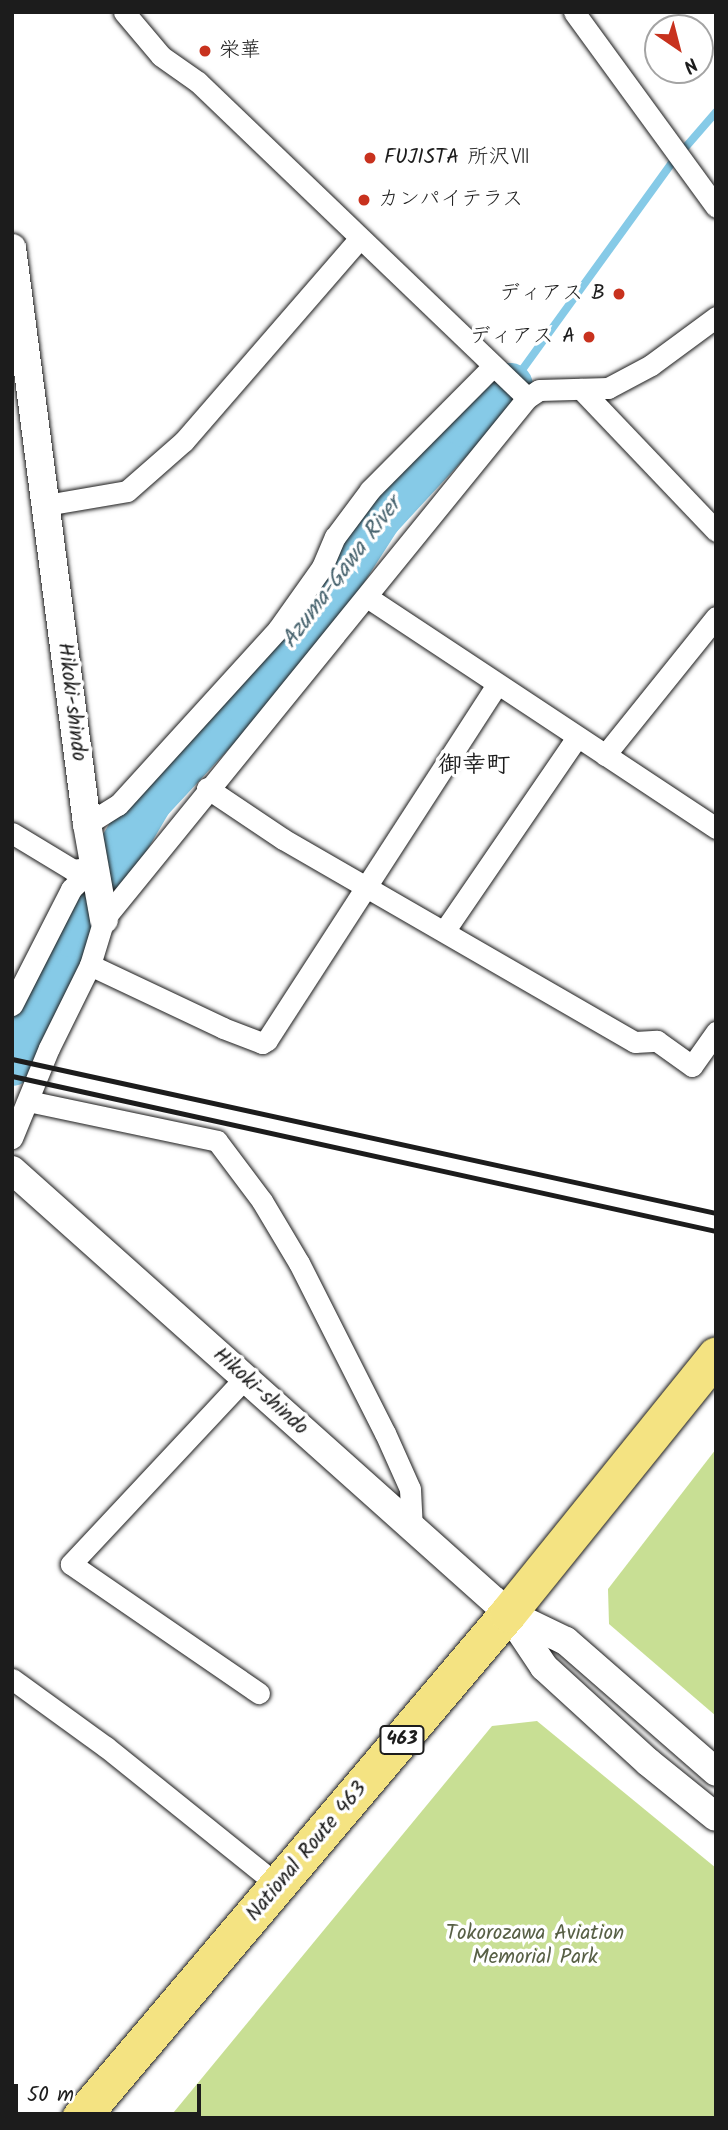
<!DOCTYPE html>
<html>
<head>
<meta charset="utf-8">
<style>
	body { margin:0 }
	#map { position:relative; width:728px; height:2130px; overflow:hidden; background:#fff; font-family:Kalam,"Klee One",sans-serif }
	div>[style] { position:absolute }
	.green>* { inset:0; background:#c8df94 }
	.stream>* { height:8px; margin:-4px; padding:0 4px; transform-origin:4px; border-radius:4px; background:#86cae7 }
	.river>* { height:46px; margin:-23px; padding:0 23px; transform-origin:23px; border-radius:23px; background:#86cae7 }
	.roads { filter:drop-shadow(0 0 2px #1c1c1c) drop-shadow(0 0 2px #1c1c1c) }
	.street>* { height:21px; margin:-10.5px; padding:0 10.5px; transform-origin:10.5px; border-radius:10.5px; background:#fff }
	.secondary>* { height:28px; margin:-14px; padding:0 14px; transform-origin:14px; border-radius:14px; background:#fff }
	.highway>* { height:37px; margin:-18.5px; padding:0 18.5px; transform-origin:18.5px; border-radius:18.5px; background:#f4e382 }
	.rail>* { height:5px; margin:-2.5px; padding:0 2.5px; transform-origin:2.5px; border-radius:2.5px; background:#1c1c1c }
	.dots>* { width:19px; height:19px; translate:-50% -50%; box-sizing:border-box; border:4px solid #fff; border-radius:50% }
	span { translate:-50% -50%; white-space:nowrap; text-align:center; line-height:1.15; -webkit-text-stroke:7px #fff; paint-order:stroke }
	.shield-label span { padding:2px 5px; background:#fff; border:2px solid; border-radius:5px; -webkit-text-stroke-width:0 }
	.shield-label { font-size:19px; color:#1c1c1c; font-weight:700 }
	.poi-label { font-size:21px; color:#1c1c1c }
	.left { translate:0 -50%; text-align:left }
	.right { translate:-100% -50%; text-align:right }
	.street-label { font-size:21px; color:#1c1c1c }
	.park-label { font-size:21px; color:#586046 }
	.water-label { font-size:23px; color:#46626d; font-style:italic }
	.quarter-label { font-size:24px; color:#1c1c1c; font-weight:700 }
	.frame { position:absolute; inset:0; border:14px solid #1c1c1c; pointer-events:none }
	.north { position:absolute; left:644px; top:14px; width:70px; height:70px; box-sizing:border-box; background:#fff; border:2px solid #a4a4a4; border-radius:50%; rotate:145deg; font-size:19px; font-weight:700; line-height:28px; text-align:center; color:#1c1c1c }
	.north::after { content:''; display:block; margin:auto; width:24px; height:32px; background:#c8321e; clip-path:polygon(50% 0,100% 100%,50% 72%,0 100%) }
	.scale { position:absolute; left:14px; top:2084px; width:187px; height:32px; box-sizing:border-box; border:4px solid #1c1c1c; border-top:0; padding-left:9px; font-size:21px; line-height:24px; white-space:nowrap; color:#1c1c1c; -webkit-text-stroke:5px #fff; paint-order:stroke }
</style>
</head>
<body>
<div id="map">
	<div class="green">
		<div style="clip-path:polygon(716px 1449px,716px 1716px,609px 1624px,608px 1589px)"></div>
		<div style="clip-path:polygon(537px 1721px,716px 1868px,716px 2118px,169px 2118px,492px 1726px)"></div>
	</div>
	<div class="stream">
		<div style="left:514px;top:381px;width:268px;rotate:-54.1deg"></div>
		<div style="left:671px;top:164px;width:69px;rotate:-49.1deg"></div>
	</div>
	<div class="river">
		<div style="left:12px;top:1063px;width:142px;rotate:-65.4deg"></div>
		<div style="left:71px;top:934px;width:156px;rotate:-59.5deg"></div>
		<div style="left:150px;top:800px;width:137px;rotate:-47.1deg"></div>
		<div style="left:243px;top:700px;width:134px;rotate:-50.7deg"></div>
		<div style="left:328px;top:596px;width:94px;rotate:-57.2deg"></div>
		<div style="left:379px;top:517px;width:127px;rotate:-47.2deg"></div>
		<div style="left:465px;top:424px;width:59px;rotate:-40.2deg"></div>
	</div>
	<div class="roads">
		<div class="street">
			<div style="left:124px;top:12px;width:57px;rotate:49.9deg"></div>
			<div style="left:161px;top:56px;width:45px;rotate:35.1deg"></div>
			<div style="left:198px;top:82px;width:456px;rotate:43.8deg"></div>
			<div style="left:574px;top:12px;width:241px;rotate:53.9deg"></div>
			<div style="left:581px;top:389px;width:196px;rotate:46.4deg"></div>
			<div style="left:46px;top:505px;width:82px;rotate:-9.8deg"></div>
			<div style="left:127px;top:491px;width:76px;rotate:-41.3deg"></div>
			<div style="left:184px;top:441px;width:267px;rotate:-49.1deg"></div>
			<div style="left:367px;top:597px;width:419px;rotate:33.5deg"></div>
			<div style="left:605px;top:755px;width:177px;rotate:-51.2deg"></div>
			<div style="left:207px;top:788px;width:92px;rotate:33.9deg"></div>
			<div style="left:283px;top:839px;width:406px;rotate:30deg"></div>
			<div style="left:635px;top:1042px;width:22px;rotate:-3deg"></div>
			<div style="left:657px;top:1041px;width:43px;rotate:35.5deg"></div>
			<div style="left:692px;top:1066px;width:42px;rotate:-54.8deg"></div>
			<div style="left:87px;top:824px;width:36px;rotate:-32deg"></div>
			<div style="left:118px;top:805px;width:238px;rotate:-47.7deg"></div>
			<div style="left:278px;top:629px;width:76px;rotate:-54.6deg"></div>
			<div style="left:322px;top:567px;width:33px;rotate:-67deg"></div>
			<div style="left:335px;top:537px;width:59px;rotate:-53.3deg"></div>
			<div style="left:370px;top:490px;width:175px;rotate:-45.2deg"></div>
			<div style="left:12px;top:833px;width:71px;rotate:31.2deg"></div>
			<div style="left:73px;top:870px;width:21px;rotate:-8deg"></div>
			<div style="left:445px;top:930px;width:234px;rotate:-55.6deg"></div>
			<div style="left:90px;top:965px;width:147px;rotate:25.3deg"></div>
			<div style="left:223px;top:1028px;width:42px;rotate:21deg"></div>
			<div style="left:262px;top:1043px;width:6px;rotate:-31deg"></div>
			<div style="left:267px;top:1040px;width:422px;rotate:-57.1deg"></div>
			<div style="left:12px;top:1005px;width:130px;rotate:-63deg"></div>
			<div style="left:71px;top:889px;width:32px;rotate:-44deg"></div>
			<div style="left:28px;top:1101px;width:193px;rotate:11.9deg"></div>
			<div style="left:217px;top:1141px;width:75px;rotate:53.1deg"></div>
			<div style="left:262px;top:1201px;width:72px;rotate:59.2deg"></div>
			<div style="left:299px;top:1263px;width:191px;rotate:63.2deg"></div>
			<div style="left:385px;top:1433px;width:61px;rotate:65.9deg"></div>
			<div style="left:410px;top:1489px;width:41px;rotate:87.2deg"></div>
			<div style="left:12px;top:1138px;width:97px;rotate:-67.7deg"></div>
			<div style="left:49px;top:1048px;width:93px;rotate:-63.7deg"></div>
			<div style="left:90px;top:965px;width:48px;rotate:-73.1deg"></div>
			<div style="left:104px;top:919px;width:671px;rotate:-50.93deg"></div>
			<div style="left:527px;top:398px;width:14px;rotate:-34deg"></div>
			<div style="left:539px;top:390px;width:69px;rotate:-1.7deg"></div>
			<div style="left:608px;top:388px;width:49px;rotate:-28.1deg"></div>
			<div style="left:651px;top:365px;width:81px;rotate:-36.4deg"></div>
			<div style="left:245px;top:1378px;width:255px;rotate:133.1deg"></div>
			<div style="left:71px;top:1564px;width:228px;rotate:34.5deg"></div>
			<div style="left:12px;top:1679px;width:116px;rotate:35.9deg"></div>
			<div style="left:106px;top:1747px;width:222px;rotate:38.8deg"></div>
		</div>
		<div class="secondary">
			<div style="left:12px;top:248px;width:581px;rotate:82.58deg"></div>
			<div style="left:87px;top:824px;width:97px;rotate:79.9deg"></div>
			<div style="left:12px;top:1170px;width:665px;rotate:41.77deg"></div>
			<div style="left:508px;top:1613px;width:65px;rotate:56.3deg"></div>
			<div style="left:544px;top:1667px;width:141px;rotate:42.4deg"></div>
			<div style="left:648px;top:1762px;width:87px;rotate:39deg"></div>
			<div style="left:508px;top:1613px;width:64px;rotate:25.8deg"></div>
			<div style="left:566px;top:1641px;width:199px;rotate:41.1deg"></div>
		</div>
		<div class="highway">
			<div style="left:80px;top:2118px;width:662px;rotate:-49.72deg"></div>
			<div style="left:508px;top:1613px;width:331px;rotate:-51.1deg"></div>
		</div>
	</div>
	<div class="rail">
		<div style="left:12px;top:1059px;width:721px;rotate:12.34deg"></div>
		<div style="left:12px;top:1076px;width:721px;rotate:12.42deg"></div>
	</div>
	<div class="dots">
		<div style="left:205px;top:51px;background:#c8321e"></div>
		<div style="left:370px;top:158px;background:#c8321e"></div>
		<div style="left:364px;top:200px;background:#c8321e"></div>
		<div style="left:619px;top:294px;background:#c8321e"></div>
		<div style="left:589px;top:337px;background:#c8321e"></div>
	</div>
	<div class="shield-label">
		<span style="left:402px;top:1740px">463</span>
	</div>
	<div class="poi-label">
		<span class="left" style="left:219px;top:51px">栄華</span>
		<span class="left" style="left:384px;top:158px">FUJISTA 所沢Ⅶ</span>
		<span class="left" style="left:378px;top:200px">カンパイテラス</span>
		<span class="right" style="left:605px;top:294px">ディアス B</span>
		<span class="right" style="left:575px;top:337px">ディアス A</span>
	</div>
	<div class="street-label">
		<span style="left:71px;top:702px;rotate:83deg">Hikoki-shindo</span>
		<span style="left:260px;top:1392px;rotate:42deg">Hikoki-shindo</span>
		<span style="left:307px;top:1852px;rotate:-50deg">National Route 463</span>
	</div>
	<div class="park-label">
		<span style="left:535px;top:1946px">Tokorozawa Aviation<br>Memorial Park</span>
	</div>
	<div class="water-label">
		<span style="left:342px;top:573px;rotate:-53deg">Azuma-Gawa River</span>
	</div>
	<div class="quarter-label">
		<span style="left:474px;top:766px">御幸町</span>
	</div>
	<div class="frame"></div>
	<div class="north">N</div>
	<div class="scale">50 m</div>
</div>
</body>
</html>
